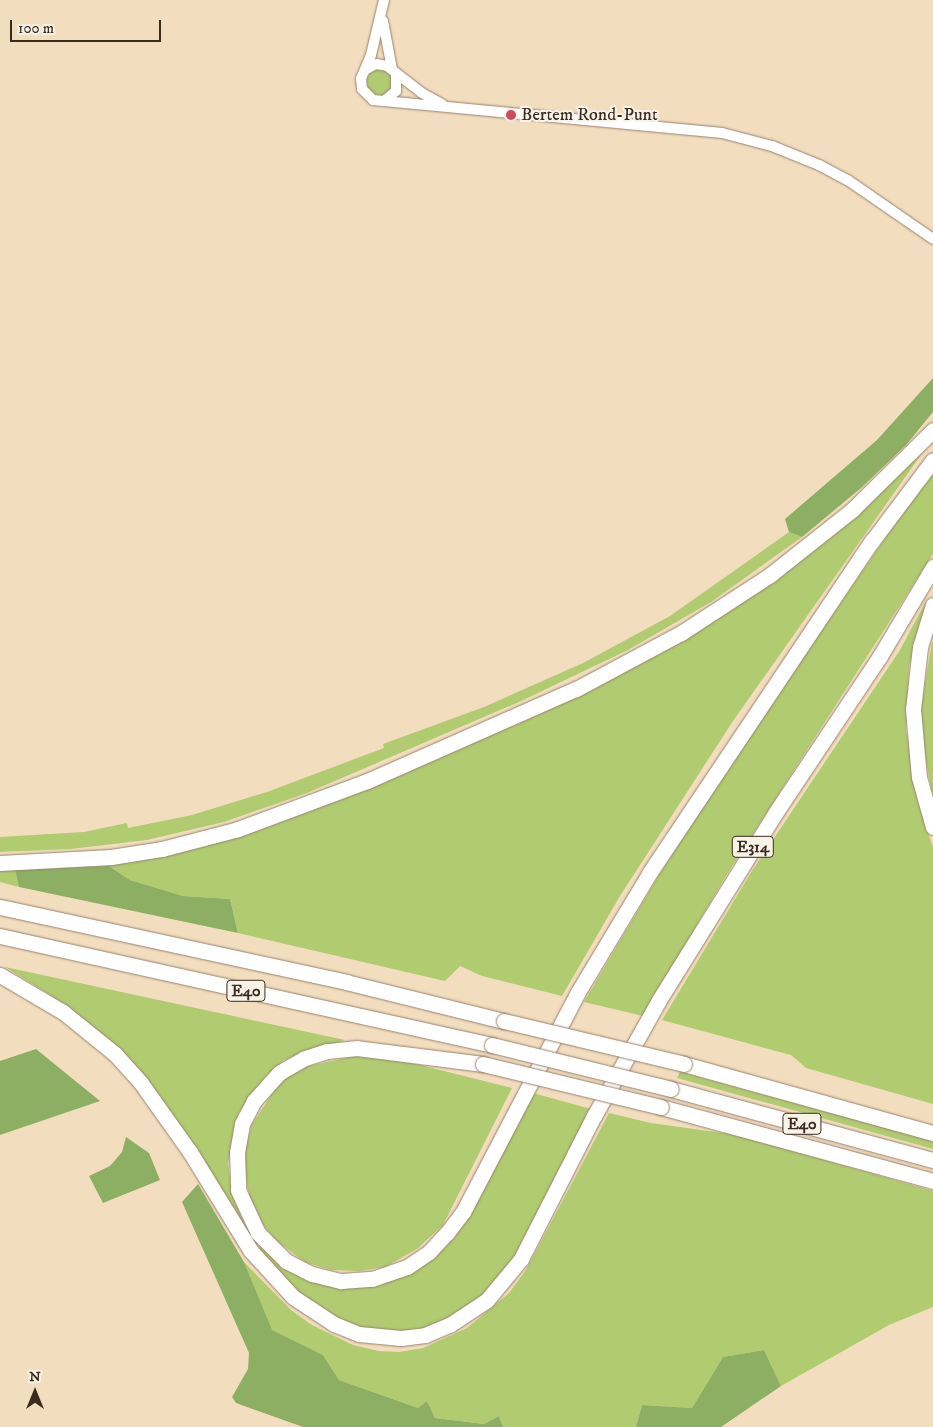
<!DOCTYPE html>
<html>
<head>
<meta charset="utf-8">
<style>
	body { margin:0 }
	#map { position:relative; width:933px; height:1427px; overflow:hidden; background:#f3ddbf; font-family:"IM FELL DW Pica",serif }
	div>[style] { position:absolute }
	.green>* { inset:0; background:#b1cb71 }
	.round { border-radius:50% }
	.forest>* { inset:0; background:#8caf63 }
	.roads { filter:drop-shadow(0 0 1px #97846e) drop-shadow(0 0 1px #97846e) }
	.tertiary>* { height:10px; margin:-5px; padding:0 5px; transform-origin:5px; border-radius:5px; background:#fff }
	.motorway>* { height:15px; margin:-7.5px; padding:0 7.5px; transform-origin:7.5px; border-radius:7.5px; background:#fff }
	.bridges { filter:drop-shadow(0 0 1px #97846e) drop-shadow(0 0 1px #97846e) }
	.motorway-bridge>* { height:15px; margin:-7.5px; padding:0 7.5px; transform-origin:7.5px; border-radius:7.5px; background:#fff }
	.dots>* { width:14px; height:14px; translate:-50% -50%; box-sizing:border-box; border:2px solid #f7f3e8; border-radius:50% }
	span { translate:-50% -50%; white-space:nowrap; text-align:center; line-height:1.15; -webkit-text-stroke:4px #f7f3e8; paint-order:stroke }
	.shield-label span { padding:1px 4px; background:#f7f3e8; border:1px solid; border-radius:4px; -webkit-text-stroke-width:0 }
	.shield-label { font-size:16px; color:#3b2a1e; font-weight:700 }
	.poi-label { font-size:18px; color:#3b2a1e }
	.left { translate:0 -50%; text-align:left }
	.north { position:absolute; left:10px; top:1367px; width:50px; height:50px; -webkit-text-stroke:4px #f7f3e8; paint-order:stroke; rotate:0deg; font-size:14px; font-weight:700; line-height:20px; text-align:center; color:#3b2a1e }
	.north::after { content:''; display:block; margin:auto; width:18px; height:22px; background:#3b2a1e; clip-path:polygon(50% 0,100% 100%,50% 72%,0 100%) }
	.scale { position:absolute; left:10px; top:20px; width:151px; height:22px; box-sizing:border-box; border:2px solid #3b2a1e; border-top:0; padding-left:6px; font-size:15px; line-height:18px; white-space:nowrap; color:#3b2a1e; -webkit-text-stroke:4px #f7f3e8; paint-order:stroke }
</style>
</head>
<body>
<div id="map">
	<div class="green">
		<div class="round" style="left:367px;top:69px;width:26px;height:26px"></div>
		<div style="clip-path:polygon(923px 452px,733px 721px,620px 896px,562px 996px,482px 976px,460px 966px,445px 981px,238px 933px,230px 899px,183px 896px,130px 880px,109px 866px,220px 841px,292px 818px,410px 770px,592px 689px,736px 607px,864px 508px)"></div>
		<div style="clip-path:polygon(933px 469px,933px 554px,727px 874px,643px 1016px,584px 1002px,659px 875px,739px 750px)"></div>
		<div style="clip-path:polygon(789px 532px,802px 537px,711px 602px,628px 650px,519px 702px,307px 793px,224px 822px,147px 840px,71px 849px,0 852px,0 837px,84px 832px,127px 823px,128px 828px,192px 815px,267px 792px,384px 748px,383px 744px,484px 707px,583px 663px,670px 616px)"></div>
		<div style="clip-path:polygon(926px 601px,909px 667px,906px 730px,918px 803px,933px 847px,933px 1104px,806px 1068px,791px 1055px,662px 1020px,752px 871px,900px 650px)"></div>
		<div style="clip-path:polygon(932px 642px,933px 643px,933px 797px,923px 746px,921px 708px)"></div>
		<div style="clip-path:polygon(0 870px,15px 870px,19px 887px,0 882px)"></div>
		<div style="clip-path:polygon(5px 967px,345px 1040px,284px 1060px,265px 1077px,239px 1112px,228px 1163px,232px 1194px,244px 1223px,242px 1225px,157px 1092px,127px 1058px,52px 996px)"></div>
		<div style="clip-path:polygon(359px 1055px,396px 1059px,512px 1088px,443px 1225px,417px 1249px,385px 1267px,359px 1271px,331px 1270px,305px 1262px,278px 1242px,263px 1225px,250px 1198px,244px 1171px,246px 1147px,252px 1124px,278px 1085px,300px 1068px)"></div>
		<div style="clip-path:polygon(680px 1072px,933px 1141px,933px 1149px,677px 1078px)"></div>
		<div style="clip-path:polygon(533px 1093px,591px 1109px,508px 1268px,484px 1296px,451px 1318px,427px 1328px,389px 1333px,353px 1326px,311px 1303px,282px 1278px,259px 1252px,260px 1245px,301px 1275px,386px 1282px,460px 1224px,487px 1184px)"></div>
		<div style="clip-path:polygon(609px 1113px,651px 1123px,737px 1135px,933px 1191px,933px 1307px,889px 1325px,781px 1386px,764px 1350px,723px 1357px,692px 1408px,642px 1405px,636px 1427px,503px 1427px,499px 1416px,484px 1424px,435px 1418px,427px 1401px,418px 1408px,339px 1380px,323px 1355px,271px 1330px,244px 1262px,291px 1310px,312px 1325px,353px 1345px,379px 1351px,399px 1352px,423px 1348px,467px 1328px,509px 1293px,526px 1270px)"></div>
	</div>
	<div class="forest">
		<div style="clip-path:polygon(933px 378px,933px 412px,906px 445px,861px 488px,802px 537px,789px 532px,785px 519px,877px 440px)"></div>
		<div style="clip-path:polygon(109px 866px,130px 880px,183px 896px,230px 899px,238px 933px,19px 887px,15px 870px)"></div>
		<div style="clip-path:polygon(36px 1049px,100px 1101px,0 1135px,0 1061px)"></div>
		<div style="clip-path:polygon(126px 1137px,149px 1153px,160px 1180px,103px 1203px,89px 1176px,110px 1166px,122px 1152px)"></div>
		<div style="clip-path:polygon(198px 1184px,244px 1262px,272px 1330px,323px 1355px,339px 1380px,418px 1408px,427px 1401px,435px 1418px,484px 1424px,499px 1416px,503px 1427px,303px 1427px,236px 1403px,232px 1397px,248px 1369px,249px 1353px,182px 1202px)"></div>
		<div style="clip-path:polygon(764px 1350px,781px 1386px,721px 1427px,636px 1427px,642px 1405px,692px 1408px,723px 1357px)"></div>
	</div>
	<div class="roads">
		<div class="tertiary">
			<div style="left:384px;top:0;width:57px;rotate:103.3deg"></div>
			<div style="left:371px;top:55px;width:26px;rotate:113deg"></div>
			<div style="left:361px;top:79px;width:10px;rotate:84deg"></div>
			<div style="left:362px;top:89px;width:16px;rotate:45deg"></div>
			<div style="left:373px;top:100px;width:351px;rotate:5.4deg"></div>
			<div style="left:722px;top:133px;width:52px;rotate:14.6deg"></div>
			<div style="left:772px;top:146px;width:51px;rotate:22deg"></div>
			<div style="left:819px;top:165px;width:34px;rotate:28deg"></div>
			<div style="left:849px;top:181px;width:102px;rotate:34.6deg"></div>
			<div style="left:383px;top:21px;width:49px;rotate:79.4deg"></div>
			<div style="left:365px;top:70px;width:13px;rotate:-29deg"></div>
			<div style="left:376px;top:64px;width:11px;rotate:10deg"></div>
			<div style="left:387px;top:66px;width:44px;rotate:37.6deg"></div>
			<div style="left:422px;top:93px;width:23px;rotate:29deg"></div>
			<div style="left:384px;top:101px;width:16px;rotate:-40deg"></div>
			<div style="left:396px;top:91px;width:17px;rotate:-90deg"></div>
		</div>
		<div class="motorway">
			<div style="left:933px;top:605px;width:44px;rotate:107.2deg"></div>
			<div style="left:920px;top:647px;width:62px;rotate:96.4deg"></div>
			<div style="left:913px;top:709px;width:68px;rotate:85deg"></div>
			<div style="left:919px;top:777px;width:52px;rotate:74.4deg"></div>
			<div style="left:0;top:863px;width:111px;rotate:-3.1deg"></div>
			<div style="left:111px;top:857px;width:52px;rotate:-8.9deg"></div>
			<div style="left:162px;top:849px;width:79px;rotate:-14.7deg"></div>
			<div style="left:238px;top:829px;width:138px;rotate:-20.4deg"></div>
			<div style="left:367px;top:781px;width:228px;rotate:-23.8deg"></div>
			<div style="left:576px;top:689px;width:119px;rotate:-28.1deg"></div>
			<div style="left:681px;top:633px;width:106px;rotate:-33.1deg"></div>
			<div style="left:770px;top:575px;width:105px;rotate:-38.4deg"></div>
			<div style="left:852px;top:510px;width:114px;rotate:-44.6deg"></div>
			<div style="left:0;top:907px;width:354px;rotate:12.2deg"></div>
			<div style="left:346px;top:982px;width:163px;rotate:13.9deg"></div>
			<div style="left:0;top:936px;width:504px;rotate:12.49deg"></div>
			<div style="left:0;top:975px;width:73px;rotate:30.4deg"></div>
			<div style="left:63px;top:1012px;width:67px;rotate:38.9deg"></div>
			<div style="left:115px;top:1054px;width:39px;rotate:48deg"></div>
			<div style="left:141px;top:1083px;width:85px;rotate:54.6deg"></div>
			<div style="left:190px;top:1152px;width:116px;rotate:58.4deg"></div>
			<div style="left:251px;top:1251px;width:62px;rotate:47.6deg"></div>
			<div style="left:293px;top:1297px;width:49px;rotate:33.4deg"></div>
			<div style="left:334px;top:1324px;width:27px;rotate:22deg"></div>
			<div style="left:359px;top:1334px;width:42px;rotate:5.4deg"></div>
			<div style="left:401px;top:1338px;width:24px;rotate:-7deg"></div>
			<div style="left:425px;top:1335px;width:28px;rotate:-23deg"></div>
			<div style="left:451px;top:1324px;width:43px;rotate:-33.7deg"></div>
			<div style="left:487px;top:1300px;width:53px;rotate:-50.3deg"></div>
			<div style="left:521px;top:1259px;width:161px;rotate:-63deg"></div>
			<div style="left:594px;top:1116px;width:133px;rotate:-60.7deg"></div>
			<div style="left:659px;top:1000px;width:221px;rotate:-58.1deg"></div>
			<div style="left:776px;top:812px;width:187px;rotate:-56.3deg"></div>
			<div style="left:880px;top:656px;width:104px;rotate:-59.2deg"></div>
			<div style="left:483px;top:1064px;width:127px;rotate:-172.8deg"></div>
			<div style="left:357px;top:1048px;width:30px;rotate:174deg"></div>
			<div style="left:327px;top:1051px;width:25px;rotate:162deg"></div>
			<div style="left:303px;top:1059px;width:28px;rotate:150deg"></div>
			<div style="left:279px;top:1073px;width:38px;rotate:132deg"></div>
			<div style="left:254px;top:1101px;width:26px;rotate:118deg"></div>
			<div style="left:242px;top:1124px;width:28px;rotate:100deg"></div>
			<div style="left:237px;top:1152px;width:38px;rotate:88deg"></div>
			<div style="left:238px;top:1190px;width:47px;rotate:65.1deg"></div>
			<div style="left:258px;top:1233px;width:40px;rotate:45deg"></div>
			<div style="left:286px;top:1261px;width:29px;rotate:27deg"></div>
			<div style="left:312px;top:1274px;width:30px;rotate:14deg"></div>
			<div style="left:341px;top:1281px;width:31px;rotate:-4deg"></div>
			<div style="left:372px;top:1279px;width:37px;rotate:-19deg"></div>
			<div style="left:407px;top:1267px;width:27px;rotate:-34deg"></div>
			<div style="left:429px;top:1252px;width:26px;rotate:-47deg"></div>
			<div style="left:447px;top:1233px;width:26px;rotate:-53deg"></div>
			<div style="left:463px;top:1212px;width:248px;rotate:-62.4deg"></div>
			<div style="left:578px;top:992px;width:140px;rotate:-59deg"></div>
			<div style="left:650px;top:872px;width:399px;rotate:-56.2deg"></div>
			<div style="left:872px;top:541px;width:101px;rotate:-53deg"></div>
			<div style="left:684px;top:1064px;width:258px;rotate:15.5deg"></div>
			<div style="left:671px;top:1089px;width:271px;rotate:15.2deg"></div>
			<div style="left:661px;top:1107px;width:282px;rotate:15.2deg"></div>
		</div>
	</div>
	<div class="bridges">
		<div class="motorway-bridge">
			<div style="left:504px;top:1021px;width:185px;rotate:13.4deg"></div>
			<div style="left:492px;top:1045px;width:184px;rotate:13.8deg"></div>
			<div style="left:483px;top:1064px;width:183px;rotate:13.6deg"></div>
		</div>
	</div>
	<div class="dots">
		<div style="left:511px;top:115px;background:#d1495b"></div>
	</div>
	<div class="shield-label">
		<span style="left:753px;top:847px">E314</span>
		<span style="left:246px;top:991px">E40</span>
		<span style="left:802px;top:1124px">E40</span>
	</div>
	<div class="poi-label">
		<span class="left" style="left:521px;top:115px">Bertem Rond-Punt</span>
	</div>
	<div class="north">N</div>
	<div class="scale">100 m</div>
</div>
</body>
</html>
